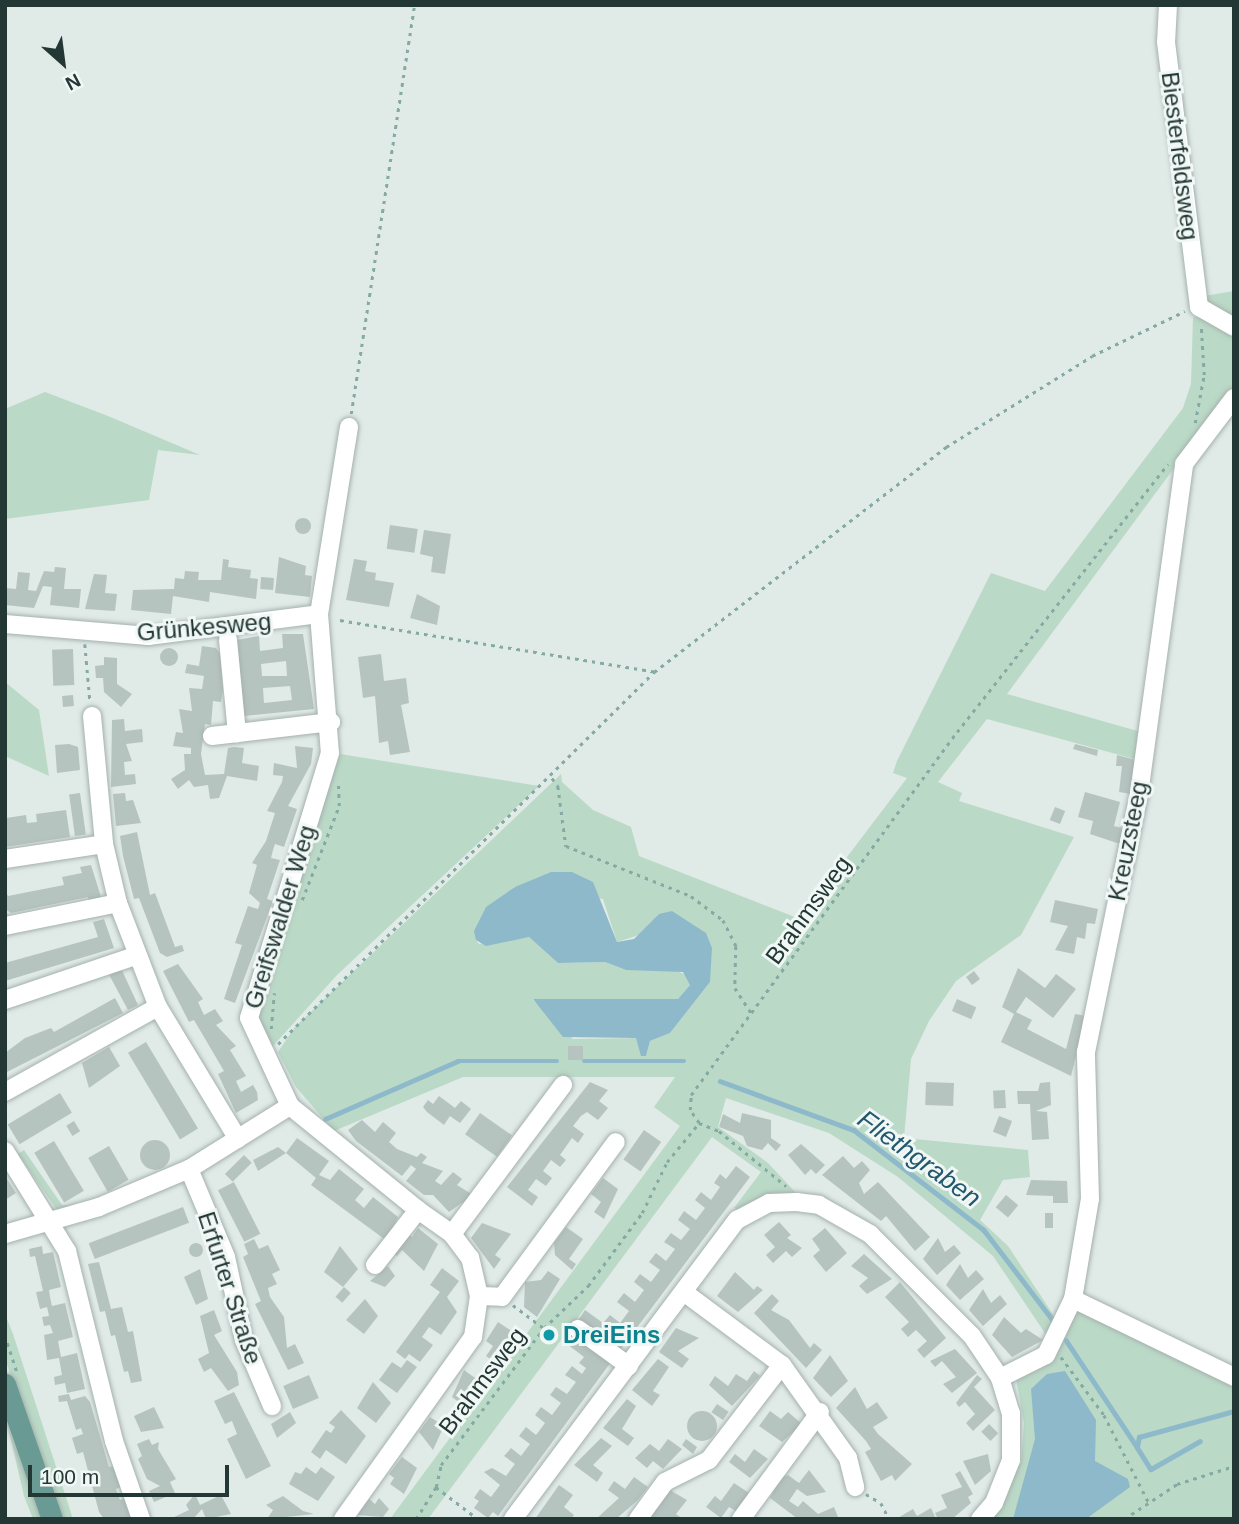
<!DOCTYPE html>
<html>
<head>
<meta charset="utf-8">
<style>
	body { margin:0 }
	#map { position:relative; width:1239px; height:1524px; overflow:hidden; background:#e0eae7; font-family:Helvetica,sans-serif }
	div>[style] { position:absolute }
	.green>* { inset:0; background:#bbd9c7 }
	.water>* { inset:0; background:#8db9ca }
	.stream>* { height:4.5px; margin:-2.25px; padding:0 2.25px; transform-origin:2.25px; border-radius:2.25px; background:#8db9ca }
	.building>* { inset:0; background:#b6c4c0; transform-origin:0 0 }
	.round { border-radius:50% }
	.path>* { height:2.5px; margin-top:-1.25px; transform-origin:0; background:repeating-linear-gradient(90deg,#84aaa3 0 3.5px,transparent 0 8.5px) }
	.roads { filter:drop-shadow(0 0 2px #a4b1ae) drop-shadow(0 0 2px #a4b1ae) }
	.minor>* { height:18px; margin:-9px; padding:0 9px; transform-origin:9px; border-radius:9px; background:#fff }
	.major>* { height:21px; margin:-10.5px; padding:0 10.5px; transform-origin:10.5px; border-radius:10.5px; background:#699b94 }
	.dots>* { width:19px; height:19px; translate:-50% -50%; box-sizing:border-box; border:4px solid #f0f7f4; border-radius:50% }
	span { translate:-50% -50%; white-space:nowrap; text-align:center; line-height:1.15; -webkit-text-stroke:6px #f0f7f4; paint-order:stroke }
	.street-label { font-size:24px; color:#233835 }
	.culture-label { font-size:24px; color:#0d838f; font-weight:700 }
	.left { translate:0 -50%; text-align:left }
	.water-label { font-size:26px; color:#23586e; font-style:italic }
	.frame { position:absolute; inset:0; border:7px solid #233835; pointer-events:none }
	.north { position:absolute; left:28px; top:28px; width:70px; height:70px; -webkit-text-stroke:5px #f0f7f4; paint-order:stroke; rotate:152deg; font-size:19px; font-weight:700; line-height:28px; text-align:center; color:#233835 }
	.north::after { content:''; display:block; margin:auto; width:24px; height:32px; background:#233835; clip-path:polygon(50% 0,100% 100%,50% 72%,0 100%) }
	.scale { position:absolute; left:28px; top:1465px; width:201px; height:32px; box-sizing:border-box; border:4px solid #233835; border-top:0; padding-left:9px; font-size:21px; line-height:24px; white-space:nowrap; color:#233835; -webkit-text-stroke:5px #f0f7f4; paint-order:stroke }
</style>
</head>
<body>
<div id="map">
	<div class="green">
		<div style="clip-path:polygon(1234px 291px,1234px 323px,1215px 313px,1204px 296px)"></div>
		<div style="clip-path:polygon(evenodd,1193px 317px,1209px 319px,1234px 335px,1234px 387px,1007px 694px,1141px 732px,1138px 760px,987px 719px,938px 782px,962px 793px,959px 801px,1074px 837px,1021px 935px,956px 981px,929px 1021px,911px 1059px,904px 1138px,1028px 1150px,1030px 1177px,1003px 1180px,980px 1220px,1008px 1246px,1058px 1322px,1049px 1339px,993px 1256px,898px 1177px,829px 1133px,726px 1098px,718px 1127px,768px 1163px,797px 1194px,742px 1211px,734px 1208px,761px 1172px,712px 1137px,428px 1519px,390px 1519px,680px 1126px,654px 1107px,675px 1077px,463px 1077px,334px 1131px,296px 1087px,278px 1052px,295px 1027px,561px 774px,562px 782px,593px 810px,631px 827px,639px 856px,800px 919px,907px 778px,893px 773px,897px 761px,991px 573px,1045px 591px,1183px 408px,1191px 384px,1193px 317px,514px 887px,603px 899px,617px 942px,642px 934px,659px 914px,710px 982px,670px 1033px,650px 1041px,646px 1056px,636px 1038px,573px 1039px,532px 999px,678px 999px,690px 985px,690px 977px,673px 969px,626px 970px,605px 962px,558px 963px,529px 937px,479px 944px,476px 940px,514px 887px)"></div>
		<div style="clip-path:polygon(45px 392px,108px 416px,200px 455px,158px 450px,149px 500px,5px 519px,5px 409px)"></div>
		<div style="clip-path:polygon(5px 682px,39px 710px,49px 776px,5px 756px)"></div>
		<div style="clip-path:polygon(340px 754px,539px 786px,337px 975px,272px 1047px,255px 1011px)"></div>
		<div style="clip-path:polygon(24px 1150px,62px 1205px,83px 1206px,57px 1210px,18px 1154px)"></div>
		<div style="clip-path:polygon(1081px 1309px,1234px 1382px,1234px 1519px,992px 1519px,1021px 1462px,1024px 1423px,1016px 1379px,1054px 1355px,1075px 1311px)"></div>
		<div style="clip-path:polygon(5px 1314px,13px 1334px,73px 1519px,61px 1519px,5px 1359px)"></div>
		<div style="clip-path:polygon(8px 1427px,42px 1519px,33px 1519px,24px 1496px)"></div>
	</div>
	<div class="water">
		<div style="clip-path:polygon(551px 872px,572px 872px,593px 882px,617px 942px,634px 939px,659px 914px,672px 911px,706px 933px,712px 948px,710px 982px,670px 1033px,650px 1041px,646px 1056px,641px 1056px,636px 1038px,563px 1037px,533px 999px,678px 999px,690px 985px,683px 972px,626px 970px,605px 962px,558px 963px,529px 937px,486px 946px,476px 940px,474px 931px,486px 907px,515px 887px)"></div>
		<div style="clip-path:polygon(1065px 1371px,1096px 1420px,1095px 1461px,1128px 1479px,1130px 1487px,1086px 1519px,1013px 1519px,1035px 1439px,1031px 1389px,1047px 1374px)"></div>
	</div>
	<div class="stream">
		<div style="left:584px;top:1061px;width:100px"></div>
		<div style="left:720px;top:1081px;width:143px;rotate:20.1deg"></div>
		<div style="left:854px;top:1130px;width:164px;rotate:37.6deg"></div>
		<div style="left:984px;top:1230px;width:117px;rotate:52.6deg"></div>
		<div style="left:325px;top:1119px;width:145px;rotate:-23.6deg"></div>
		<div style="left:458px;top:1061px;width:99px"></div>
		<div style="left:1066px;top:1340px;width:128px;rotate:56.4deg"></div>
		<div style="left:1137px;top:1447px;width:10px;rotate:-79deg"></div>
		<div style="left:1139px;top:1437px;width:98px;rotate:-15.3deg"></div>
		<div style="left:1137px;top:1447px;width:26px;rotate:58deg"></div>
		<div style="left:1151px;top:1469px;width:56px;rotate:-29.7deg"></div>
	</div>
	<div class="building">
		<div class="round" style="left:295px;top:518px;width:16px;height:16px"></div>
		<div style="left:390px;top:525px;width:28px;height:24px;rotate:8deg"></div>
		<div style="clip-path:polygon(424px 530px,451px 534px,445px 574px,431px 572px,433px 557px,420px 554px)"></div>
		<div style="clip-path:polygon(279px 557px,306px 566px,305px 575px,312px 576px,310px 597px,275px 593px)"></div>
		<div style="clip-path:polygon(223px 559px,229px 560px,228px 567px,251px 570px,250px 578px,258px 579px,256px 599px,210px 592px,209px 602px,173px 596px,171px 614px,131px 610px,133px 590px,174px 589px,175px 578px,184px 579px,185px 571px,199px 572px,198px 580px,221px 580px)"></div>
		<div style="clip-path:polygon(354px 559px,367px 561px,365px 571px,376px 573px,375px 580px,394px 583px,389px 607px,346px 600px)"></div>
		<div style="clip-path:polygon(55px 567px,66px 568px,64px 589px,81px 589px,79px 608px,50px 605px,52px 587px,43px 586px,34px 608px,5px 605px,5px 588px,16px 589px,18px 572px,30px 573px,28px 590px,36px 591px,44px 571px,54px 572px)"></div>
		<div style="clip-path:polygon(94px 574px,107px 575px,105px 593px,117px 594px,115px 611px,85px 609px)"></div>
		<div style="left:261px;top:577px;width:13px;height:12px;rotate:4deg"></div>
		<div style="clip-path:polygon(417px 594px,440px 606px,437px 625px,410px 618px)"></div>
		<div style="clip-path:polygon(evenodd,282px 634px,303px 634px,314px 709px,244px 716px,237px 640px,259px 636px,260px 651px,283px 648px,282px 634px,286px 661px,287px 676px,262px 676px,261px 664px,286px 661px,282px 634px,290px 686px,292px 700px,264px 703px,263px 688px,290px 686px)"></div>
		<div style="clip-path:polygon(202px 646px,216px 648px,220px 654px,223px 688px,221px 702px,213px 701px,211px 725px,205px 724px,201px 754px,205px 775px,224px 774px,228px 748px,234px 747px,244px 748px,242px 763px,259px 766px,257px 781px,227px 776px,219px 798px,210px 799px,208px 785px,194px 787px,189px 780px,178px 789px,171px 779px,185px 770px,184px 754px,191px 754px,191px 748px,173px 746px,176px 732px,183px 733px,179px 709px,192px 711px,189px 688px,202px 689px,204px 676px,185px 673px,187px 664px,199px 666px)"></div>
		<div class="round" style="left:160px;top:648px;width:18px;height:18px"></div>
		<div style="left:73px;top:649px;width:36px;height:21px;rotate:88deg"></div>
		<div style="clip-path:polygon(381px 654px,384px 681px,406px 678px,409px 703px,401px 705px,410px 752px,390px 755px,388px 741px,379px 743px,375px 696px,363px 698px,358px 657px)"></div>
		<div style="clip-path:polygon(104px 657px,117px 658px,117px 684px,132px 694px,121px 707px,104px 692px,103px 678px,96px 678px,95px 666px,104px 665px)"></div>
		<div style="left:73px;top:695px;width:11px;height:11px;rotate:85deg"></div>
		<div style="clip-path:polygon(124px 719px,125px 731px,142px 729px,143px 742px,126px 744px,132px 761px,124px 762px,125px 775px,135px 774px,136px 784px,111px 787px,112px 720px)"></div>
		<div style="clip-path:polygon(69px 744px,78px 747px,80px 770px,57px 773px,55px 745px)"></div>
		<div style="clip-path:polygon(1075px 744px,1098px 750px,1097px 756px,1073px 749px)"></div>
		<div style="clip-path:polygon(295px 746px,313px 748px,311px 764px,288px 806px,297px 809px,284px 847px,275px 844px,273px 850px,271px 858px,280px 860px,267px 899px,273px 901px,235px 1003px,224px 999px,242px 945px,235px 943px,248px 906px,258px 909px,260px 903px,249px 893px,257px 865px,252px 863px,266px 841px,275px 813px,267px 811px,282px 782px,283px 776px,273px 775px,274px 763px,297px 768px)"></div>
		<div style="clip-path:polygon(1117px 755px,1136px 760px,1131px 794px,1119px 792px,1122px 766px,1116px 766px)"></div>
		<div style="clip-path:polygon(1085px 792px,1120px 802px,1114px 826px,1126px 829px,1123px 845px,1090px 834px,1093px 821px,1078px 817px)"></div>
		<div style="left:80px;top:793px;width:42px;height:11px;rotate:82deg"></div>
		<div style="clip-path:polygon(125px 793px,126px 801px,133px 800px,141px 823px,116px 826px,113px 794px)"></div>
		<div style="left:1055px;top:807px;width:11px;height:14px;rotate:22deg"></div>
		<div style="clip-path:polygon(66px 810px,70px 837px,5px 847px,6px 818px,26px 815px,27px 823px,37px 822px,36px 814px)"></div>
		<div style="clip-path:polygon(137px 832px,150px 895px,155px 893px,175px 947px,182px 945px,184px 951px,167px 957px,160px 953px,139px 898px,134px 899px,123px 856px,120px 836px)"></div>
		<div style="clip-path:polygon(91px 865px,102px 900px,89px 903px,88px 897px,11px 913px,5px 909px,5px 890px,8px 896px,64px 885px,62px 877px,82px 873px,80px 867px)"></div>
		<div style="clip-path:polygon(1055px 900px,1098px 909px,1095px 924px,1087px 923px,1085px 939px,1077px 937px,1074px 954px,1055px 950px,1068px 926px,1050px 922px)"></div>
		<div style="clip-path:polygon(104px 919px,114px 948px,5px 981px,5px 963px,98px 937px,93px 922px)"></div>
		<div style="clip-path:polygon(119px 964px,138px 1005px,128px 1010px,106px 969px)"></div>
		<div style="clip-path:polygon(178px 964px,203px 999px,198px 1002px,204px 1015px,215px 1009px,223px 1021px,216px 1025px,236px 1046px,230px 1050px,246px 1076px,236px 1081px,241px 1092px,253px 1085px,257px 1092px,258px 1100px,236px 1113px,218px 1074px,224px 1071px,194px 1020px,189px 1022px,163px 971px)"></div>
		<div style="clip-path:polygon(1018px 968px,1045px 988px,1056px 974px,1076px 989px,1053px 1018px,1026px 997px,1016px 1012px,1032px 1020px,1027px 1029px,1066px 1049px,1075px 1014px,1086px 1016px,1071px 1076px,1001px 1042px,1014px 1014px,1002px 1007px)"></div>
		<div style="left:974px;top:971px;width:10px;height:10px;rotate:53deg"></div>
		<div style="clip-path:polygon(115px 998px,123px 1013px,5px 1073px,5px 1053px,25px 1038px,51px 1028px,54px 1032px)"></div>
		<div style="left:957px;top:999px;width:21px;height:13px;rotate:23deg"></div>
		<div style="left:146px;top:1042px;width:101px;height:21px;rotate:59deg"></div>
		<div style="left:568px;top:1046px;width:15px;height:14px"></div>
		<div style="clip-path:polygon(109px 1047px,120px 1066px,89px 1088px,82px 1063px)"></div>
		<div style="clip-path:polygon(590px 1082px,608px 1090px,599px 1101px,608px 1108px,598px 1120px,587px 1112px,581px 1116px,573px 1126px,584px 1134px,578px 1143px,572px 1138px,560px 1155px,566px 1160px,560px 1167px,551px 1160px,543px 1171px,552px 1178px,546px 1186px,536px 1179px,528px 1190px,538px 1197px,532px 1206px,507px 1187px)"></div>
		<div style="left:926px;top:1082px;width:28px;height:23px;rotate:2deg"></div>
		<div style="clip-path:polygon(1050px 1082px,1051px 1105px,1036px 1111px,1047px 1112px,1049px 1139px,1032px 1140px,1030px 1104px,1018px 1104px,1017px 1091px,1038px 1091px,1040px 1083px)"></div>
		<div style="left:1005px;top:1090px;width:18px;height:12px;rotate:87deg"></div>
		<div style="left:60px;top:1093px;width:23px;height:61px;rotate:59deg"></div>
		<div style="clip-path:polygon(439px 1096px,455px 1108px,461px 1101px,471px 1109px,460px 1123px,450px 1116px,444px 1125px,427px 1112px,423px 1107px,428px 1100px,433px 1104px)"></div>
		<div style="left:480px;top:1113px;width:39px;height:26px;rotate:35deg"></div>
		<div style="clip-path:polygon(742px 1113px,771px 1120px,771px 1138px,781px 1145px,776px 1151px,768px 1143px,762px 1150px,747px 1146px,743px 1136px,719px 1127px,723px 1114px,740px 1123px)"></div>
		<div style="left:999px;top:1116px;width:14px;height:17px;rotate:21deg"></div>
		<div style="clip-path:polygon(362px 1120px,375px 1132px,383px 1122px,396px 1133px,389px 1142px,397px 1149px,417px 1157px,421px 1153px,427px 1157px,422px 1163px,443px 1171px,435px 1181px,441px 1185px,453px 1172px,462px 1179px,457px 1185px,473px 1195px,449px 1212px,433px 1195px,424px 1195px,406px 1181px,416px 1169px,411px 1165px,402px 1176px,356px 1141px,348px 1130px)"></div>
		<div style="left:74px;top:1121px;width:12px;height:9px;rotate:59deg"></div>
		<div style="left:644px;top:1130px;width:21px;height:36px;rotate:35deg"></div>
		<div style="clip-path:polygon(297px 1138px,329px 1161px,319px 1175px,330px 1180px,339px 1169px,364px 1189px,355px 1200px,364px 1208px,373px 1197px,398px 1217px,387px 1241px,311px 1185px,316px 1178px,286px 1153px,258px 1171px,253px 1160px,278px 1147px,286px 1153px)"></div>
		<div class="round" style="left:140px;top:1140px;width:30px;height:30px"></div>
		<div style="left:54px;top:1141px;width:58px;height:23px;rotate:59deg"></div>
		<div style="clip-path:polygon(801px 1144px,825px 1165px,816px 1174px,811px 1169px,805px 1175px,788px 1155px)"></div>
		<div style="left:109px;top:1146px;width:39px;height:24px;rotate:60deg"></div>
		<div style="left:244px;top:1155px;width:11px;height:27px;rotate:45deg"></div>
		<div style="clip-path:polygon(843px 1156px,854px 1168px,862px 1161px,870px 1170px,859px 1183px,864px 1194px,878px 1182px,930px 1237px,915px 1251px,886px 1216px,881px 1221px,822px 1175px)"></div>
		<div style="clip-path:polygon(736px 1166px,750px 1177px,620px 1350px,579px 1319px,585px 1310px,603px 1323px,610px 1315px,620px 1323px,629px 1311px,617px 1302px,624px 1293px,635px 1302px,644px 1290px,634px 1282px,640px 1274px,651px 1282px,660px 1270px,649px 1262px,656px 1253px,666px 1261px,675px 1249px,664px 1242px,671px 1233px,681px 1240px,690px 1229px,678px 1220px,684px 1211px,696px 1220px,705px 1208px,695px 1200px,701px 1192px,711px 1200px,720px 1187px,714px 1183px,720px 1174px,726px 1179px)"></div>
		<div style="clip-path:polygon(5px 1176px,16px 1193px,5px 1200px)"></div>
		<div style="clip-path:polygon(603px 1178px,618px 1189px,604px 1219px,594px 1212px,601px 1202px,591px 1194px)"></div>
		<div style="clip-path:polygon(1031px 1180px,1067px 1181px,1068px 1203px,1053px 1203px,1053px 1196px,1026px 1195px)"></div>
		<div style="left:234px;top:1182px;width:58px;height:18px;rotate:63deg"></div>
		<div style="left:1006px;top:1195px;width:16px;height:16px;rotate:40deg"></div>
		<div style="left:183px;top:1207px;width:17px;height:101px;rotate:69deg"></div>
		<div style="left:1045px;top:1213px;width:8px;height:15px"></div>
		<div style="clip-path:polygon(779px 1222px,791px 1235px,787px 1238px,802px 1248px,792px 1257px,786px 1251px,773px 1263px,766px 1255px,775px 1247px,764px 1235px)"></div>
		<div style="clip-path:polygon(482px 1223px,511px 1234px,495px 1255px,501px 1259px,494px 1269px,471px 1238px)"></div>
		<div style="clip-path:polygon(566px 1227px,583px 1239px,569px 1259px,576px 1264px,572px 1270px,555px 1255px,554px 1243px)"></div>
		<div style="clip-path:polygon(418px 1228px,438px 1244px,424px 1271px,402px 1250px,397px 1256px,391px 1252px,406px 1232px,412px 1237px)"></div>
		<div style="clip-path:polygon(825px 1228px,847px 1253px,826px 1272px,813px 1256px,820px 1250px,812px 1239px)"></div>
		<div style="clip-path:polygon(938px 1238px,945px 1252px,954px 1245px,961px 1253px,937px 1275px,923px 1259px)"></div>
		<div style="clip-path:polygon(254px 1239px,259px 1249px,268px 1245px,280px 1270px,272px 1274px,277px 1284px,268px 1288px,270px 1297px,284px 1317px,287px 1348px,295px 1344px,304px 1363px,288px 1370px,255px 1304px,261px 1301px,243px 1257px,248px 1254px,244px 1244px)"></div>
		<div class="round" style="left:189px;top:1243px;width:14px;height:14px"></div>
		<div style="clip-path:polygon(42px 1246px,43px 1254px,53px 1252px,61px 1287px,49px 1290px,50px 1297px,52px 1306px,65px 1303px,73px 1337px,58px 1341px,61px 1357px,77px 1353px,85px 1389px,67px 1393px,65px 1383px,55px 1385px,54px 1377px,62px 1375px,59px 1358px,47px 1360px,44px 1335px,53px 1333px,50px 1325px,44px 1326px,42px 1317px,49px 1316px,47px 1307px,40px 1309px,36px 1292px,43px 1291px,35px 1256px,30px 1257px,29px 1249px)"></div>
		<div style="clip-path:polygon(340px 1246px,358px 1269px,343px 1287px,324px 1272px)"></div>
		<div style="clip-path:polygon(864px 1254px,892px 1279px,867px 1294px,859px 1286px,868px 1278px,851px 1266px)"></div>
		<div style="clip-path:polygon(99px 1262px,111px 1309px,122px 1307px,128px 1332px,133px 1331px,142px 1381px,131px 1383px,128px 1371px,124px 1372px,115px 1335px,111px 1336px,105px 1311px,100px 1312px,88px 1264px)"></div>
		<div style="clip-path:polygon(960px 1264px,968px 1278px,976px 1270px,984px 1279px,960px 1300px,946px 1285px)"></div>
		<div style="clip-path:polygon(388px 1266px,395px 1276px,385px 1287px,370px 1281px)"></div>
		<div style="clip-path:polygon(442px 1268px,459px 1281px,447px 1297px,457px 1312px,441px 1335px,429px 1327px,422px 1337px,433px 1345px,420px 1362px,409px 1354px,405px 1359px,396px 1352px,440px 1292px,430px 1285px)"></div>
		<div style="clip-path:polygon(200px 1269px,208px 1299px,196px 1305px,184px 1277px)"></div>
		<div style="clip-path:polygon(548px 1271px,560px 1279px,537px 1317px,524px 1307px,525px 1282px,541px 1280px)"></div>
		<div style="clip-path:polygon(735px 1272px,754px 1290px,757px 1286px,763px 1290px,738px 1312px,717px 1296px)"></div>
		<div style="clip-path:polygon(900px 1282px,946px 1338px,924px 1358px,917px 1350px,927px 1341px,916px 1330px,908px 1337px,901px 1329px,909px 1322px,885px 1297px)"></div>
		<div style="left:344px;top:1287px;width:9px;height:13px;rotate:41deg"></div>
		<div style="clip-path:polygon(983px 1289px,991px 1303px,1000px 1295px,1007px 1304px,983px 1326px,969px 1310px)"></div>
		<div style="clip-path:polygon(772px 1294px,779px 1301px,771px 1310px,789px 1320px,810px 1348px,814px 1343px,822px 1350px,806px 1368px,754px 1313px)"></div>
		<div style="clip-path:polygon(365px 1299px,378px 1316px,364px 1334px,346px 1320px)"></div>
		<div style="clip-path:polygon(214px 1310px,222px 1331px,214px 1335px,237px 1372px,239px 1385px,228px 1391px,211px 1368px,204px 1372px,198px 1359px,209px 1353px,200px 1316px)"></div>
		<div style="clip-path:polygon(1004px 1317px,1021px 1333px,1026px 1329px,1043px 1340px,1012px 1357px,992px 1335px)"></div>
		<div style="clip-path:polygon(498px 1322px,516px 1334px,497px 1364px,486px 1356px,493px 1346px,486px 1341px)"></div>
		<div style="clip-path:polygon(676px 1328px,699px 1338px,678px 1351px,689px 1359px,682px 1368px,659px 1352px)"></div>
		<div style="clip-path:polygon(570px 1331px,611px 1362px,498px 1516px,493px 1512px,488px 1518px,474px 1508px,479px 1501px,474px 1498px,480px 1489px,491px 1497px,500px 1485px,484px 1472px,492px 1468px,506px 1476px,515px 1464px,504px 1456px,511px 1448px,521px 1456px,530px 1444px,519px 1436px,526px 1427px,536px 1435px,545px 1423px,535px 1415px,541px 1407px,552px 1415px,561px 1403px,550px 1395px,556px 1387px,567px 1394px,576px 1382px,565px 1375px,572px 1366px,582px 1374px,586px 1368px,579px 1363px,584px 1357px,563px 1341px)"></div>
		<div style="clip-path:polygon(955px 1349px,977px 1373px,952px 1393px,943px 1384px,956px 1377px,942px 1361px,935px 1367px,930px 1361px)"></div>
		<div style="clip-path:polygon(830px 1355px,848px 1381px,831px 1397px,813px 1378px)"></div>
		<div style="clip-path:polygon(658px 1359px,669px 1367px,653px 1391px,660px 1395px,652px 1406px,632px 1390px)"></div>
		<div style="clip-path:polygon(407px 1360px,417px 1367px,397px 1393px,379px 1380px,392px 1362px,401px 1368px)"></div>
		<div style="clip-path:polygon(464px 1370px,482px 1383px,467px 1408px,452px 1397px)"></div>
		<div style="clip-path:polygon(754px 1371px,760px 1376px,732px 1406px,709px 1385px,715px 1376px,728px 1386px,736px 1374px,747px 1381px)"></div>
		<div style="left:309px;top:1375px;width:25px;height:28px;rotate:67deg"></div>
		<div style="clip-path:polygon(977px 1375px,982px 1379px,974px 1387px,995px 1410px,973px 1431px,966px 1423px,975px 1414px,965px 1402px,959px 1407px,956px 1403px)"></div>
		<div style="clip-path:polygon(373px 1382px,391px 1403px,376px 1423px,357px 1408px)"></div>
		<div style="clip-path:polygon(855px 1387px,867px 1409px,877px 1402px,888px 1418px,873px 1427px,878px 1434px,912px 1464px,895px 1481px,892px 1475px,881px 1481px,865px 1452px,871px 1449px,866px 1441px,836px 1408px)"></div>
		<div style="clip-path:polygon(234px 1392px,271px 1466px,246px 1479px,227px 1439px,237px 1434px,232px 1421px,225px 1424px,214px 1401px)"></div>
		<div style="clip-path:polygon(69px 1394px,71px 1400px,85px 1396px,90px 1402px,109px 1467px,114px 1466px,121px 1487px,116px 1489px,120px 1500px,125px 1498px,131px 1519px,104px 1519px,99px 1512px,83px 1452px,77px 1454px,72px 1438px,83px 1434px,81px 1428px,76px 1430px,67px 1401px,59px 1402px,58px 1396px)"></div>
		<div style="clip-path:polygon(627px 1399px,636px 1406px,622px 1429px,634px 1438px,628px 1446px,603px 1428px)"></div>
		<div style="left:717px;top:1404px;width:14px;height:10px;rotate:34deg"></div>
		<div style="clip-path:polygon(154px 1407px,164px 1428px,141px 1432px,134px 1416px)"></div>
		<div style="clip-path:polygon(341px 1410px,366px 1436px,346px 1464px,326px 1450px,320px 1459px,311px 1452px,326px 1430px,331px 1433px,335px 1427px,329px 1423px)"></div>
		<div style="clip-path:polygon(770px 1411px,781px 1419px,788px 1412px,802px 1424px,782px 1442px,759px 1426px)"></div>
		<div class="round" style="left:687px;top:1411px;width:30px;height:30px"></div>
		<div style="clip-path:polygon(290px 1412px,296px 1423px,277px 1438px,271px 1424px)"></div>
		<div style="clip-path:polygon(430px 1417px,444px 1426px,433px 1450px,419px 1432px)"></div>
		<div style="left:989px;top:1424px;width:13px;height:11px;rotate:45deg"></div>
		<div style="clip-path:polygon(601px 1438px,612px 1446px,593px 1465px,603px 1473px,597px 1482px,574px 1465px)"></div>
		<div style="clip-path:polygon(149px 1439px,152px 1445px,159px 1442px,158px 1449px,176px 1479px,170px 1482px,175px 1493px,154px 1502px,149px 1491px,160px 1486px,147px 1479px,138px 1459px,142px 1456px,137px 1444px)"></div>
		<div style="clip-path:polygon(668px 1439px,682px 1449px,663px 1469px,653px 1461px,647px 1468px,635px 1458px,650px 1444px,659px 1451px)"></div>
		<div style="clip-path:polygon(686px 1439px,697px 1447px,693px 1454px,682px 1445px)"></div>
		<div style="clip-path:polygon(754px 1449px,768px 1459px,750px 1478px,729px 1462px,735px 1454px,745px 1462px)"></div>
		<div style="clip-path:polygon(988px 1454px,991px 1471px,975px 1485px,963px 1461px)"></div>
		<div style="clip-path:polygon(402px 1457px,417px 1468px,404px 1494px,390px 1484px,394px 1478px,389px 1474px)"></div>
		<div style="clip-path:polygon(306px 1467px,316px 1474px,321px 1467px,335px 1477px,318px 1501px,289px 1484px,295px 1472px,301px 1474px)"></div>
		<div style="clip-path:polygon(809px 1470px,826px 1492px,807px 1496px,797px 1489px,789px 1501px,798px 1507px,803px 1501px,818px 1514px,834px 1507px,838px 1517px,798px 1519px,770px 1498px,780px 1478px,788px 1475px,799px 1483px)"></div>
		<div style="clip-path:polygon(960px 1471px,973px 1494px,968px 1497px,971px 1503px,952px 1519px,938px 1519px,935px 1513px,947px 1508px,941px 1495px,962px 1487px,955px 1474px)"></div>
		<div style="clip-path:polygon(634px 1477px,648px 1487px,638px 1500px,616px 1519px,596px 1519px,619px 1498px,608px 1490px,614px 1481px,625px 1489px)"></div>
		<div style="clip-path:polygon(734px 1483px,749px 1493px,736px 1511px,729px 1507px,721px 1518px,706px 1507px,715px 1496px,721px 1501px)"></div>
		<div style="clip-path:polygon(559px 1485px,573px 1495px,564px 1507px,574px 1515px,571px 1519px,535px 1519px)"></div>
		<div style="clip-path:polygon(668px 1489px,687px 1500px,676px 1514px,683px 1519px,646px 1519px)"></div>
		<div style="clip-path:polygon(195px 1494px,200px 1505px,221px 1495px,231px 1514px,206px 1519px,202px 1509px,193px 1519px,170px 1519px,189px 1510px,186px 1505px)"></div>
		<div style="clip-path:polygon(283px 1496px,303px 1511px,314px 1514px,267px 1519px,273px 1510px,266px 1505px)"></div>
		<div style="clip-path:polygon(379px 1498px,389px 1509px,383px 1517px,357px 1515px,369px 1499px,375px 1504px)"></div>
		<div style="clip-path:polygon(931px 1508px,936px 1519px,896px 1519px,913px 1509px,917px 1516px)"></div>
	</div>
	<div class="path">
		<div style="left:351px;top:414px;width:414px;rotate:-81.2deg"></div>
		<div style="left:1195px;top:423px;width:49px;rotate:-79.4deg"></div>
		<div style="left:1204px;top:375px;width:49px;rotate:-93.5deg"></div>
		<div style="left:85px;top:644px;width:56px;rotate:84.9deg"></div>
		<div style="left:654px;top:672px;width:369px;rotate:-37.6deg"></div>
		<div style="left:946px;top:447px;width:172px;rotate:-31.9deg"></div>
		<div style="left:1092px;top:356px;width:103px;rotate:-25.8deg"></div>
		<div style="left:552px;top:778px;width:10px;rotate:53deg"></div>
		<div style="left:558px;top:786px;width:61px;rotate:82.4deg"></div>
		<div style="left:566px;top:846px;width:135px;rotate:21.8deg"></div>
		<div style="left:691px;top:896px;width:40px;rotate:37deg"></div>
		<div style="left:723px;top:920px;width:29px;rotate:63deg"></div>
		<div style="left:736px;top:946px;width:42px;rotate:91.4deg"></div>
		<div style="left:735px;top:988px;width:31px;rotate:57deg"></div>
		<div style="left:302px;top:900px;width:101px;rotate:-68.5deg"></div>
		<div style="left:339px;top:806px;width:25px;rotate:-92deg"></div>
		<div style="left:271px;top:1029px;width:36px;rotate:-85deg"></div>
		<div style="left:278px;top:1044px;width:529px;rotate:-44.69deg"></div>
		<div style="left:654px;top:672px;width:322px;rotate:-170.7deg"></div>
		<div style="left:699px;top:1123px;width:22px;rotate:22deg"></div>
		<div style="left:719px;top:1131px;width:87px;rotate:39.4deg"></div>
		<div style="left:513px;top:1305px;width:39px;rotate:37deg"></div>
		<div style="left:5px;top:1335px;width:39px;rotate:72deg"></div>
		<div style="left:1061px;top:1357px;width:72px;rotate:53.4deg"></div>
		<div style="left:1104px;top:1415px;width:97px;rotate:62.9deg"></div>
		<div style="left:436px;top:1487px;width:53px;rotate:37.3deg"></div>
		<div style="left:866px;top:1494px;width:17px;rotate:31deg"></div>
		<div style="left:881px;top:1503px;width:18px;rotate:63deg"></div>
		<div style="left:416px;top:1519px;width:38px;rotate:-58deg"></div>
		<div style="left:436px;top:1487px;width:23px;rotate:-77deg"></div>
		<div style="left:441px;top:1465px;width:171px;rotate:-53.1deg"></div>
		<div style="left:544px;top:1328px;width:61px;rotate:-43.7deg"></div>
		<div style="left:588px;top:1286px;width:91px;rotate:-53.5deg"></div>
		<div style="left:642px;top:1213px;width:57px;rotate:-63.9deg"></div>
		<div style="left:667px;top:1162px;width:50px;rotate:-50.6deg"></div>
		<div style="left:699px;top:1123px;width:16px;rotate:-125deg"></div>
		<div style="left:690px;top:1110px;width:15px;rotate:-86deg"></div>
		<div style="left:691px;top:1095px;width:450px;rotate:-53.8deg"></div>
		<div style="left:957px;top:732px;width:341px;rotate:-51.8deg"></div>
		<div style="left:1124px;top:1519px;width:64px;rotate:-33.4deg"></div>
		<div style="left:1177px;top:1484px;width:60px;rotate:-17.5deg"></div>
	</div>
	<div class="roads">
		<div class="minor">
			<div style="left:1168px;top:5px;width:37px;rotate:93deg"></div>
			<div style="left:1166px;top:42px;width:267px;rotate:82.9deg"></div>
			<div style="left:1199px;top:307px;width:40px;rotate:29.7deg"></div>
			<div style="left:349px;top:427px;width:189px;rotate:99.1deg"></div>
			<div style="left:319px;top:614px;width:139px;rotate:85.5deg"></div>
			<div style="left:330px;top:753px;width:277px;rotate:107deg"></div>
			<div style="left:249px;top:1018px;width:97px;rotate:65deg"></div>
			<div style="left:290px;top:1106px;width:165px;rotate:39.1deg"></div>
			<div style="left:5px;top:624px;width:144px;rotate:4.8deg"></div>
			<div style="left:148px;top:636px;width:172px;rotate:-7.3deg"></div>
			<div style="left:228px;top:640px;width:94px;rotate:84.5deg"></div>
			<div style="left:92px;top:716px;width:129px;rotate:84.6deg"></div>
			<div style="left:104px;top:844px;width:61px;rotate:76.7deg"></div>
			<div style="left:118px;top:903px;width:111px;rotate:69deg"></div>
			<div style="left:158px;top:1007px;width:154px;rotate:58.8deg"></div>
			<div style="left:212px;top:736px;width:120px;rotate:-6.7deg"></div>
			<div style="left:5px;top:859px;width:100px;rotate:-8.6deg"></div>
			<div style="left:5px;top:926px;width:115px;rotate:-11.5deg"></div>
			<div style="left:5px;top:1000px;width:140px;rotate:-18.7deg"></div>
			<div style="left:5px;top:1092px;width:175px;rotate:-29.1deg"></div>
			<div style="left:5px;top:1151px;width:118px;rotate:58.2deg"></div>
			<div style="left:67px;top:1251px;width:196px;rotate:76.1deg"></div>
			<div style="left:114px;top:1441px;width:83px;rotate:70.9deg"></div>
			<div style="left:189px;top:1169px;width:95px;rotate:67.2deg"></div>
			<div style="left:226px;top:1257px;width:85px;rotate:77.8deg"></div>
			<div style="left:244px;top:1340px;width:72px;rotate:67deg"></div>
			<div style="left:5px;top:1234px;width:98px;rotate:-16deg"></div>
			<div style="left:99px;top:1207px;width:98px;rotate:-22.9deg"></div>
			<div style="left:189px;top:1169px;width:119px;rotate:-32deg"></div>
			<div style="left:375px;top:1265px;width:70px;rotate:-52deg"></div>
			<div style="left:418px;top:1210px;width:42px;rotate:35.2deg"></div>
			<div style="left:452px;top:1234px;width:186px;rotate:-53.3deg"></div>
			<div style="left:685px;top:1293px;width:121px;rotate:36.6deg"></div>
			<div style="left:782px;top:1365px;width:114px;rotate:54.6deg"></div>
			<div style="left:848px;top:1458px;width:30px;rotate:76deg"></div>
			<div style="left:479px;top:1296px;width:23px;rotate:2deg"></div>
			<div style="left:502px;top:1297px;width:192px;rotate:-53.7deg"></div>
			<div style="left:1073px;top:1299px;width:179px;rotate:25.8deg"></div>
			<div style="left:578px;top:1329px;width:63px;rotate:36deg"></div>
			<div style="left:1000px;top:1378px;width:51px;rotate:-26.6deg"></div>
			<div style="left:1046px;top:1355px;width:62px;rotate:-64.3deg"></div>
			<div style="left:1073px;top:1299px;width:101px;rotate:-80.4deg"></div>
			<div style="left:1090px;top:1199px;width:147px;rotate:-91.6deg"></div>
			<div style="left:1086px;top:1052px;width:263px;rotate:-78.4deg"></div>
			<div style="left:1139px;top:794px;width:333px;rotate:-82.2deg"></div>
			<div style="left:1184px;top:464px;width:83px;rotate:-52.9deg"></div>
			<div style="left:343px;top:1519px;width:224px;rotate:-54.5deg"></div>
			<div style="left:473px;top:1337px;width:41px;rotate:-81.7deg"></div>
			<div style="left:479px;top:1296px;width:39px;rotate:-103deg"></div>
			<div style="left:470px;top:1258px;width:30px;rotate:-127deg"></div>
			<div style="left:513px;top:1519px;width:374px;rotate:-53.2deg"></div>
			<div style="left:737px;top:1220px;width:36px;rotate:-28deg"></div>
			<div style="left:769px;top:1203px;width:27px;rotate:-2deg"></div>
			<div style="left:796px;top:1202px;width:23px;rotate:7deg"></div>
			<div style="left:819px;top:1205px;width:59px;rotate:29.6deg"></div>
			<div style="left:870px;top:1234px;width:144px;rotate:45deg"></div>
			<div style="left:972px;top:1336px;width:50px;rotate:56.3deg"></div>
			<div style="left:1000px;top:1378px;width:37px;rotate:73deg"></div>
			<div style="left:1011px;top:1413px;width:47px;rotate:90deg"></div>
			<div style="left:1011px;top:1460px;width:46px;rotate:111.6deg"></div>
			<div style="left:994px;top:1503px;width:21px;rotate:131deg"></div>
			<div style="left:638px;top:1519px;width:46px;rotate:-53.9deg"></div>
			<div style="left:665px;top:1482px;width:49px;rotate:-26.6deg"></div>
			<div style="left:709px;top:1460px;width:120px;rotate:-52.5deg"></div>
			<div style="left:741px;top:1519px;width:133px;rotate:-53.6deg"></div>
		</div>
		<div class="major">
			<div style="left:5px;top:1384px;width:143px;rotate:70.8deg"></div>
		</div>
	</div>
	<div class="dots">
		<div style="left:549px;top:1335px;background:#0f9aa8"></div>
	</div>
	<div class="street-label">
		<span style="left:1180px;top:156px;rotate:83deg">Biesterfeldsweg</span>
		<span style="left:204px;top:627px;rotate:-5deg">Grünkesweg</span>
		<span style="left:1128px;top:841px;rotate:-79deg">Kreuzsteeg</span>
		<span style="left:808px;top:910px;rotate:-54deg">Brahmsweg</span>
		<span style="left:280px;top:917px;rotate:-73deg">Greifswalder Weg</span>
		<span style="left:230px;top:1288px;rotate:72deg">Erfurter Straße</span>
		<span style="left:482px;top:1381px;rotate:-53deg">Brahmsweg</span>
	</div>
	<div class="culture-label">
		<span class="left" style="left:563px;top:1335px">DreiEins</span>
	</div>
	<div class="water-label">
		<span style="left:919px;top:1159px;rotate:36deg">Fliethgraben</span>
	</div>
	<div class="frame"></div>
	<div class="north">N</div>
	<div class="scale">100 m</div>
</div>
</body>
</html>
